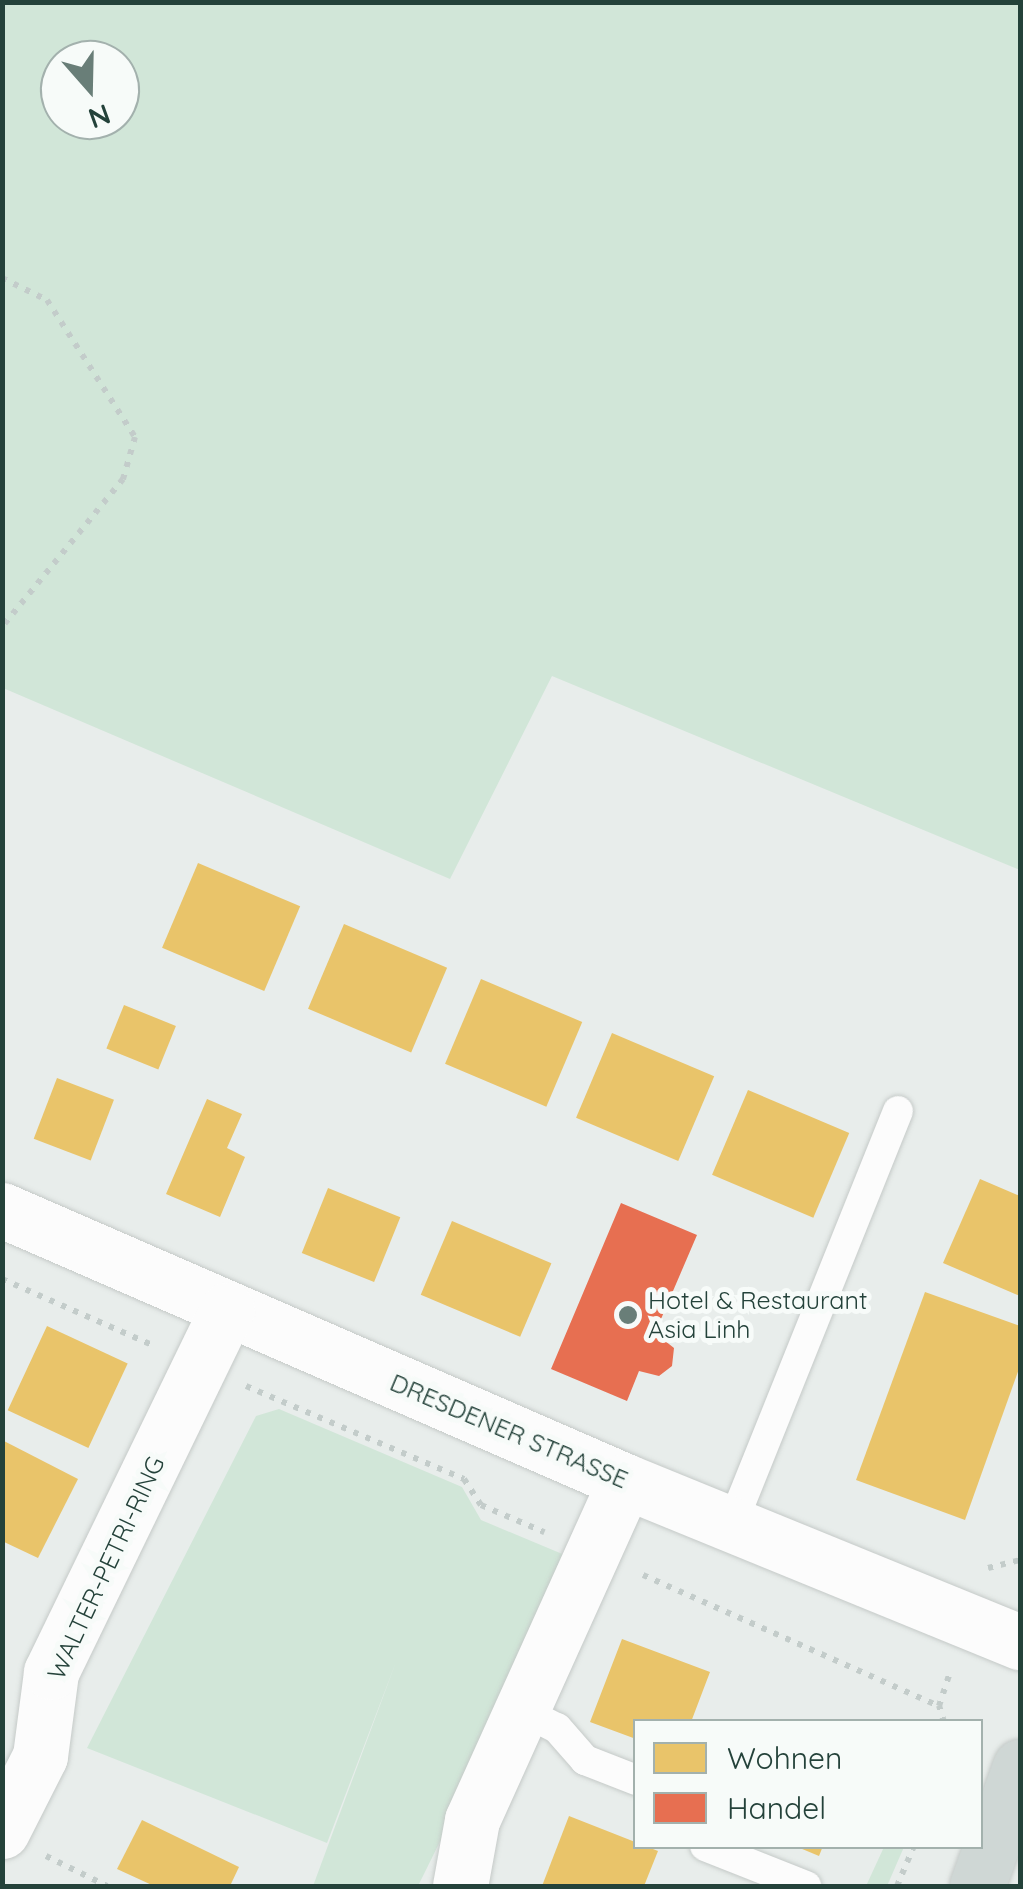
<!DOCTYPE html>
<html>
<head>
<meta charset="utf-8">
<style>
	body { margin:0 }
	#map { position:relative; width:1023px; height:1889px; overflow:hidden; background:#e8edeb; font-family:Quicksand,sans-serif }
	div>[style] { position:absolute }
	.green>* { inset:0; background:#d1e6d8 }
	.homes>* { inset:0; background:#e9c46a; transform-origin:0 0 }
	.shops>* { inset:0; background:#e76f51 }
	.path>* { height:6px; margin-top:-3px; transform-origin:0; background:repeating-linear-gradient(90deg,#c3ccca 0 5px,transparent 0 13px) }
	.roads { filter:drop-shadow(0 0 2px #c5cac8) drop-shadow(0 0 2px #c5cac8) }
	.service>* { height:30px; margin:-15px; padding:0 15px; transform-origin:15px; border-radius:15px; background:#fcfcfc }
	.minor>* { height:55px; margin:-27.5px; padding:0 27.5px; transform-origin:27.5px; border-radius:27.5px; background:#fcfcfc }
	.primary>* { height:55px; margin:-27.5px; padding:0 27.5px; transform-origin:27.5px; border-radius:27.5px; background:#cfd7d5 }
	.dots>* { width:28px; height:28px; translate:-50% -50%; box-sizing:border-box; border:5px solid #f7fbf9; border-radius:50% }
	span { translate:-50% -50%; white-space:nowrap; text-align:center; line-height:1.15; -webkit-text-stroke:10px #f7fbf9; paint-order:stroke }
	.poi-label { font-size:25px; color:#24423a }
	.left { translate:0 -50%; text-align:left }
	.street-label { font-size:25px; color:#24423a }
	.frame { position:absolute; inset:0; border:5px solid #24423a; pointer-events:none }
	.legend { position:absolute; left:633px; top:1719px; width:350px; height:130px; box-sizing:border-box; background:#f7fbf9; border:2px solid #a3b1ad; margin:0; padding:12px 18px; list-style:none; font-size:30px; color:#24423a }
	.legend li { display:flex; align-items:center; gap:20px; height:50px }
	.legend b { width:50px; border:2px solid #a3b1ad }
	.north { position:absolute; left:40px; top:40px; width:100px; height:100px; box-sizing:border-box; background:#f7fbf9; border:2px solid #a3b1ad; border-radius:50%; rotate:160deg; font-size:28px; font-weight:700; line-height:40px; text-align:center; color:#24423a }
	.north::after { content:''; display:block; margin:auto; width:35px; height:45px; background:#697e78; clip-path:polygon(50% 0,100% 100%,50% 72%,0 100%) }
</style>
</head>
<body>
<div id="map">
	<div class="green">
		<div style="clip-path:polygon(evenodd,3px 2px,1020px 3px,1020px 870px,552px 676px,450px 879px,3px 688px,3px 2px,60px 60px,120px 60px,120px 120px,60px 120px,60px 60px)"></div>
		<div style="clip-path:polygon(279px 1409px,462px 1487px,481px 1520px,579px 1561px,418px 1886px,313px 1886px,396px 1662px,327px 1843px,87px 1748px,256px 1416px)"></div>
		<div style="clip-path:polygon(884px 1847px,904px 1847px,887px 1886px,866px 1886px)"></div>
	</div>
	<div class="homes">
		<div style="left:198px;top:863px;width:111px;height:92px;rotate:23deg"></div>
		<div style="left:344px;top:924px;width:112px;height:92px;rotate:23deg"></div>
		<div style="left:481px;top:979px;width:110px;height:92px;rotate:23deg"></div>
		<div style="left:124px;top:1005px;width:56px;height:47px;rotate:22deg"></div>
		<div style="left:612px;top:1033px;width:111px;height:92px;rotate:23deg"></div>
		<div style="left:57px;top:1078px;width:61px;height:65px;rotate:21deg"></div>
		<div style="left:748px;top:1090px;width:110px;height:92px;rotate:23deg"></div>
		<div style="clip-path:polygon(207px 1099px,242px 1114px,227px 1148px,245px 1157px,220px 1217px,166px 1194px)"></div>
		<div style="clip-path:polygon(980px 1179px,1020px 1196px,1020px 1296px,943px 1263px)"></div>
		<div style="left:328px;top:1188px;width:78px;height:70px;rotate:22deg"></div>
		<div style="left:452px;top:1221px;width:108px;height:80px;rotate:23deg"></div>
		<div style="clip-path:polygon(925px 1292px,1020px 1326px,1020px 1366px,965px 1520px,856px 1480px)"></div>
		<div style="left:47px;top:1326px;width:89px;height:93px;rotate:25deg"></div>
		<div style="clip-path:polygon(4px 1441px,78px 1479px,38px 1558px,2px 1541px)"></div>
		<div style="clip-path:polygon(622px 1639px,710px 1672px,691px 1722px,636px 1722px,636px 1739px,590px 1722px)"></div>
		<div style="clip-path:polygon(569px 1816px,658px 1851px,644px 1886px,542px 1886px)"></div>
		<div style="clip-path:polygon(142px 1820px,239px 1867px,230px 1886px,154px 1886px,117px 1869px)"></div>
		<div style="clip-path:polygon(795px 1846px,823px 1846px,819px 1856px)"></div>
	</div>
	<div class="shops">
		<div style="clip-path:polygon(621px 1203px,697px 1235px,655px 1333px,674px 1348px,672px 1366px,659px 1376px,639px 1371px,627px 1401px,551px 1369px)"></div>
	</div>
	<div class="path">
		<div style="left:2px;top:278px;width:50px;rotate:26.1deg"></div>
		<div style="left:47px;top:300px;width:163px;rotate:57.3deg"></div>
		<div style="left:135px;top:437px;width:44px;rotate:105.9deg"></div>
		<div style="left:123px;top:479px;width:191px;rotate:129.3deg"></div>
		<div style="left:2px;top:1279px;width:164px;rotate:23.7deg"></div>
		<div style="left:246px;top:1386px;width:237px;rotate:23.1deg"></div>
		<div style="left:464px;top:1479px;width:31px;rotate:57deg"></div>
		<div style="left:481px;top:1505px;width:69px;rotate:23.2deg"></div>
		<div style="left:988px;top:1568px;width:33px;rotate:-14deg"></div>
		<div style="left:643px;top:1575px;width:324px;rotate:23.9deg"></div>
		<div style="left:944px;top:1722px;width:17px;rotate:-107deg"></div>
		<div style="left:939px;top:1706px;width:35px;rotate:-72deg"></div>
		<div style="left:46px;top:1856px;width:68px;rotate:26.2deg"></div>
		<div style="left:897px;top:1886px;width:43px;rotate:-67deg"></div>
	</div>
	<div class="roads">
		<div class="service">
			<div style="left:732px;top:1524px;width:445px;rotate:-68.1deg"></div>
			<div style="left:523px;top:1711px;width:38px;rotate:27deg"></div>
			<div style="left:557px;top:1728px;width:43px;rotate:48.8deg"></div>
			<div style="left:585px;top:1760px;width:55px;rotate:21.4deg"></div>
			<div style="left:705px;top:1846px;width:109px;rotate:21.6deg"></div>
		</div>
		<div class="minor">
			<div style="left:2px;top:1210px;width:679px;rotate:23.51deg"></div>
			<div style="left:625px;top:1481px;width:427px;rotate:22.2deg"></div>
			<div style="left:2px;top:1831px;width:84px;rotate:-63.1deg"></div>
			<div style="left:40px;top:1756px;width:85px;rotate:-82.5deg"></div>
			<div style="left:51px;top:1672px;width:403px;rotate:-64.1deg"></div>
			<div style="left:460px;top:1886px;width:67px;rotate:-79.7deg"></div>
			<div style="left:472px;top:1820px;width:372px;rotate:-65.7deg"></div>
		</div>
		<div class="primary">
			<div style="left:977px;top:1886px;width:127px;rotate:-70.1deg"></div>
		</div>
	</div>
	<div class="dots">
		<div style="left:628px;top:1315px;background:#697e78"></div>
	</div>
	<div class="poi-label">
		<span class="left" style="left:648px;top:1315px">Hotel &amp; Restaurant<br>Asia Linh</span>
	</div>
	<div class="street-label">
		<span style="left:509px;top:1431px;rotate:23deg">DRESDENER STRASSE</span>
		<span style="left:106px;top:1568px;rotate:-65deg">WALTER-PETRI-RING</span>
	</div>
	<div class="frame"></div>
	<ul class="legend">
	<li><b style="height:28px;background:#e9c46a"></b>Wohnen</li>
	<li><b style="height:28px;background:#e76f51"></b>Handel</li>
	</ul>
	<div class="north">N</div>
</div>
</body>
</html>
